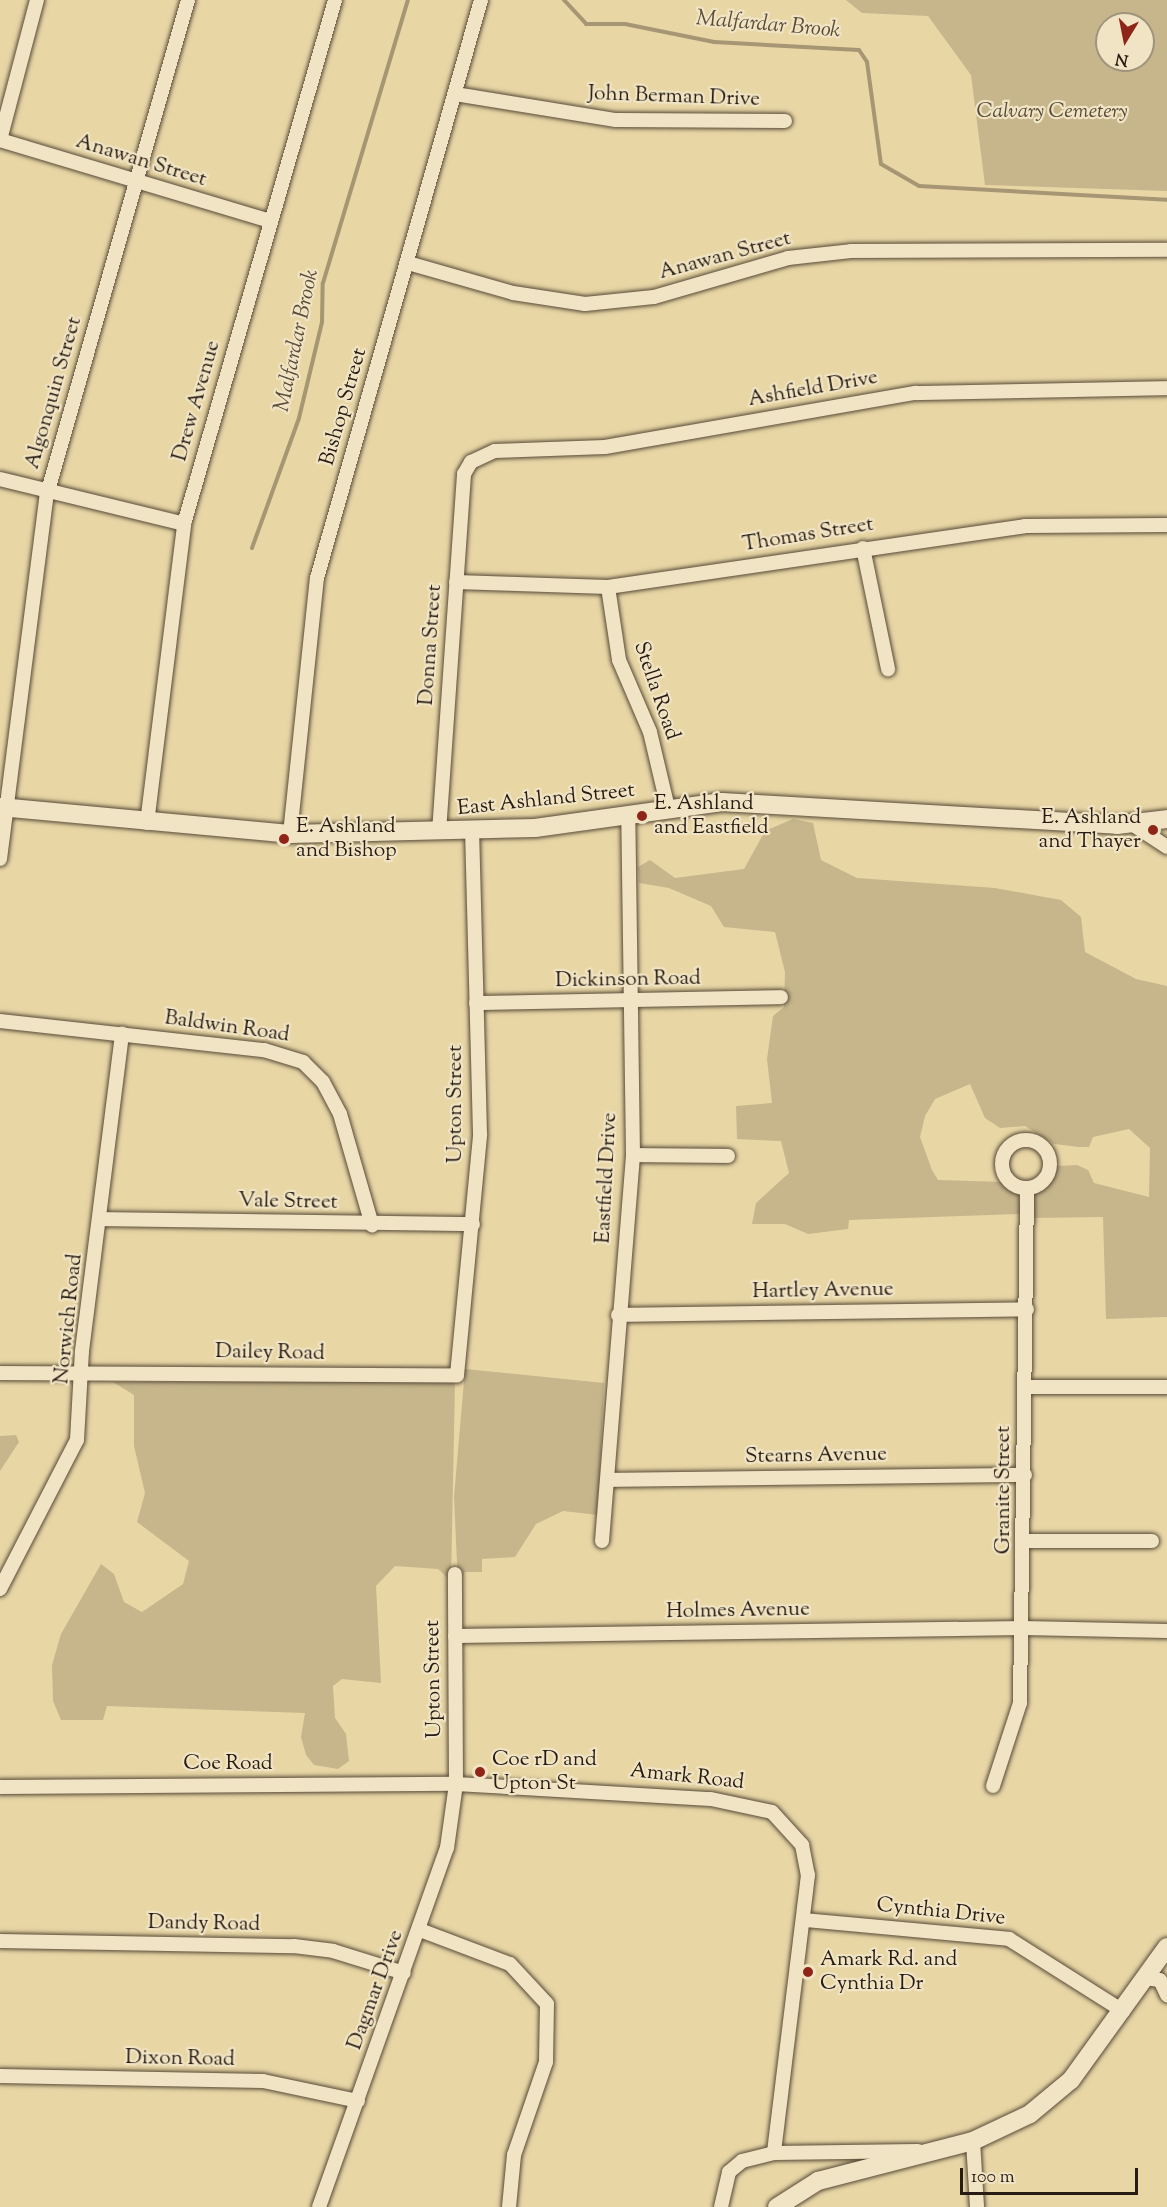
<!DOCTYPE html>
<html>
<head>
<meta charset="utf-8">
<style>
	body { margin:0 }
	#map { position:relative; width:1167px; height:2207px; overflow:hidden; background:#e8d6a5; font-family:"Sorts Mill Goudy",serif }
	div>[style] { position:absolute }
	.green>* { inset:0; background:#c7b68c }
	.stream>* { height:4px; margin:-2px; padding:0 2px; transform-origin:2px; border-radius:2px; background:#a69673 }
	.roads { filter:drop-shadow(0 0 2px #574a38) drop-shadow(0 0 2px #574a38) }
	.street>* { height:14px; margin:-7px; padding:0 7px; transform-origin:7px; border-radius:7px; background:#f0e4c4 }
	.street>.ring { margin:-7px; padding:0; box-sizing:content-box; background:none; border:14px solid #f0e4c4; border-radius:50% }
	.secondary>* { height:18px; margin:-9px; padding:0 9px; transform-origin:9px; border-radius:9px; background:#f0e4c4 }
	.dots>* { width:16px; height:16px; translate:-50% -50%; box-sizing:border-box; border:3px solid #f0e4c4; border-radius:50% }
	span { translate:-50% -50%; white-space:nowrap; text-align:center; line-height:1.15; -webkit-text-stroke:4.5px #f0e4c4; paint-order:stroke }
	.street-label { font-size:21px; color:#271b13 }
	.park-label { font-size:21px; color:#574a37; font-style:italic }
	.poi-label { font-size:21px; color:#271b13 }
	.left { translate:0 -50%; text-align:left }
	.right { translate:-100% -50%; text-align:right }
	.water-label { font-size:22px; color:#5a4c39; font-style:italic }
	.north { position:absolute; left:1095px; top:12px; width:60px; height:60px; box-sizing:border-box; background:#f0e4c4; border:2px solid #a0947d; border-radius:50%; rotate:190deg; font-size:16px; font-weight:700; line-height:24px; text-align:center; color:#271b13 }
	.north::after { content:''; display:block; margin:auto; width:21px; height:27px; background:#8f2418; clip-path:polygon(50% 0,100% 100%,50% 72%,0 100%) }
	.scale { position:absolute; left:960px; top:2168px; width:178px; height:27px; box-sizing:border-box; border:3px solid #271b13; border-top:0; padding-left:8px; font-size:18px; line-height:21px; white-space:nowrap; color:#271b13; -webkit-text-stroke:4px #f0e4c4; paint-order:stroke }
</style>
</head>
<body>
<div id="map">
	<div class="green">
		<div style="clip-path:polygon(evenodd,846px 0,1167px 0,1167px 191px,985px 185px,971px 75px,928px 16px,862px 13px,846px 0,1107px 24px,1143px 24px,1143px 60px,1107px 60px,1107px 24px)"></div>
		<div style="clip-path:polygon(793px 819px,813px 823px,821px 860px,857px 878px,995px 888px,1061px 900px,1081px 917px,1085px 952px,1136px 979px,1167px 986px,1167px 1317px,1106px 1319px,1103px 1217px,1031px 1218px,1033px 1197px,1058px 1166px,1077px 1165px,1088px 1170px,1094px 1183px,1149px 1197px,1150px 1148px,1129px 1129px,1093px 1137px,1089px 1147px,1079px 1147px,1054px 1144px,1025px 1126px,1000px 1128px,985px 1118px,970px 1084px,935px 1099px,925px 1116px,920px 1137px,932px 1170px,938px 1180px,1005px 1182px,1018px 1191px,1021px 1214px,849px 1220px,848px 1229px,808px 1234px,785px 1224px,752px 1224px,756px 1203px,789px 1173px,781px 1141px,737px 1139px,736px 1106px,772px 1103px,767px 1059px,773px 1016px,784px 1007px,785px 972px,775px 932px,724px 927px,711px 906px,669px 888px,639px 883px,638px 867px,650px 860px,675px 878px,744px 869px,765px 831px)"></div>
		<div style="clip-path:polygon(465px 1369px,604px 1383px,598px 1515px,563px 1511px,536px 1524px,515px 1557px,482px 1559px,482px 1572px,465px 1572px,458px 1584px,454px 1497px)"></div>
		<div style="clip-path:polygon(113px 1382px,455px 1382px,451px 1581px,438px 1569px,395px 1566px,376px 1586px,381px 1683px,342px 1679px,333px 1686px,335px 1718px,346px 1734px,349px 1761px,338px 1769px,314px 1765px,306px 1755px,301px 1737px,305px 1713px,107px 1706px,103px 1720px,61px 1720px,53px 1701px,52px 1665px,61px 1634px,101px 1564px,114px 1574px,124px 1602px,142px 1612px,183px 1584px,189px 1561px,137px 1522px,145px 1493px,134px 1446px,134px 1395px)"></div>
		<div style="clip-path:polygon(16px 1435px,19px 1442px,0 1471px,0 1436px)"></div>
	</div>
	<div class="stream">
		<div style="left:564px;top:0;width:33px;rotate:47deg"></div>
		<div style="left:586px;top:24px;width:39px"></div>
		<div style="left:625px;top:24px;width:91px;rotate:11.4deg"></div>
		<div style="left:714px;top:42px;width:145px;rotate:3.2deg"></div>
		<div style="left:859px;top:50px;width:14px;rotate:56deg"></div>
		<div style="left:867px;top:62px;width:103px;rotate:82.2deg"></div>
		<div style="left:881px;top:164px;width:44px;rotate:30.1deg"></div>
		<div style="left:919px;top:186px;width:248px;rotate:3.2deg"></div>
		<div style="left:252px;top:548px;width:138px;rotate:-70.1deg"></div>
		<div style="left:299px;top:418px;width:99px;rotate:-76.5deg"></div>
		<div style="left:322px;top:322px;width:39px;rotate:-89deg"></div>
		<div style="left:323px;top:283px;width:295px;rotate:-73.3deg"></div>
	</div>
	<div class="roads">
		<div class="street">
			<div style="left:455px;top:94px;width:163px;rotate:9.2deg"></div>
			<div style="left:616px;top:120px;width:169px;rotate:0.3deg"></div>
			<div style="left:0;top:140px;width:282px;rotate:16.7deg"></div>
			<div style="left:0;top:140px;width:145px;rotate:-75.2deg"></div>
			<div style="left:408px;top:263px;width:109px;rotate:15.9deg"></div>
			<div style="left:513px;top:293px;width:73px;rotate:8.7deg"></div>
			<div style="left:585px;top:304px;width:69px;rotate:-5.8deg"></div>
			<div style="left:654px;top:297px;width:140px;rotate:-16.2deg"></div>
			<div style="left:788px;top:258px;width:63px;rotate:-6.3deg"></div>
			<div style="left:851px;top:251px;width:316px;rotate:-0.2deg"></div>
			<div style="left:0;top:479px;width:189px;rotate:13.7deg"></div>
			<div style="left:863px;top:548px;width:124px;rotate:78.3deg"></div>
			<div style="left:456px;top:582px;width:152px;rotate:1.9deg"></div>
			<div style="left:608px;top:587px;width:421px;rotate:-8.3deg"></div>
			<div style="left:1025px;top:526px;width:142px;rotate:-0.4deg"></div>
			<div style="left:608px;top:587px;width:74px;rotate:81.4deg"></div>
			<div style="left:619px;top:660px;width:78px;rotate:66.7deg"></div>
			<div style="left:650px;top:732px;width:78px;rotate:76.7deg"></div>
			<div style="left:147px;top:823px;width:301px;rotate:-82.9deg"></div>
			<div style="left:184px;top:524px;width:545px;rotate:-73.92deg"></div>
			<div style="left:1132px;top:824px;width:42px;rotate:33.3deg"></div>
			<div style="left:439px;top:832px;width:359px;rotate:-86deg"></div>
			<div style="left:464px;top:474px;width:14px;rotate:-60deg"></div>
			<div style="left:471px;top:462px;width:26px;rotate:-25deg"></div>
			<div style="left:495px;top:451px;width:110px;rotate:-2.1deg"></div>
			<div style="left:605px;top:447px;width:316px;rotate:-9.9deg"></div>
			<div style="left:916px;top:393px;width:251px;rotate:-1.1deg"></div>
			<div style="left:290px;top:834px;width:257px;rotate:-84deg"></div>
			<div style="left:317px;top:578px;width:601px;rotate:-74.16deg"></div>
			<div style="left:0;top:859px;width:368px;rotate:-82.7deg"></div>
			<div style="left:47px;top:494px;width:514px;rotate:-74.07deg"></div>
			<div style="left:476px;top:1003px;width:305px;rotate:-1.1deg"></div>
			<div style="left:0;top:1021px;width:266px;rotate:6.3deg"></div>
			<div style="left:264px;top:1050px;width:41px;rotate:17.1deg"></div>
			<div style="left:303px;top:1062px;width:28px;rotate:45deg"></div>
			<div style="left:323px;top:1082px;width:36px;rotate:62deg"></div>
			<div style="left:340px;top:1114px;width:116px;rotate:73.9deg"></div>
			<div class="ring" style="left:1002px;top:1140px;width:34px;height:34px"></div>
			<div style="left:633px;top:1155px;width:95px;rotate:0.6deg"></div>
			<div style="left:102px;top:1219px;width:371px;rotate:0.8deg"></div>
			<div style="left:618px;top:1315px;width:409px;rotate:-0.8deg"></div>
			<div style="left:0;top:1373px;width:457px;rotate:0.3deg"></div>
			<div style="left:457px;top:1375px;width:242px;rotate:-84.5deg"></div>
			<div style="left:480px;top:1134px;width:302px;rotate:-91.5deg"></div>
			<div style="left:1025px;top:1387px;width:142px"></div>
			<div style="left:607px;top:1480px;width:418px;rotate:-0.7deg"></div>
			<div style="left:602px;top:1541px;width:387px;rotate:-85.4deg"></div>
			<div style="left:633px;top:1155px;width:338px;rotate:-90.8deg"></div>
			<div style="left:1026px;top:1541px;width:126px"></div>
			<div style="left:0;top:1589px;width:168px;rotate:-62.7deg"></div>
			<div style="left:77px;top:1440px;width:89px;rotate:-86.8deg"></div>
			<div style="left:82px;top:1351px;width:320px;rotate:-82.8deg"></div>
			<div style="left:455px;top:1636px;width:568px;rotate:-0.81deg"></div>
			<div style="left:1023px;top:1628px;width:144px;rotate:1.2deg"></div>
			<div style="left:993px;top:1786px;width:87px;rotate:-72deg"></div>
			<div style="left:1020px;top:1703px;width:515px;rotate:-89.22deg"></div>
			<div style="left:0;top:1787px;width:456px;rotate:-0.4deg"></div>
			<div style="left:456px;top:1784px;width:255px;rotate:3.4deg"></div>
			<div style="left:711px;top:1799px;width:62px;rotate:12deg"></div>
			<div style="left:772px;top:1812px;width:45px;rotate:47.7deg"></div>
			<div style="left:802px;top:1845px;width:31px;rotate:79deg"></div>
			<div style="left:808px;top:1875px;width:280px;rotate:97deg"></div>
			<div style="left:805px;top:1920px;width:205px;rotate:5.3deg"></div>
			<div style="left:1009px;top:1939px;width:135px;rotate:32.3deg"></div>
			<div style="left:420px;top:1930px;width:96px;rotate:20.7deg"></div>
			<div style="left:510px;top:1964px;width:54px;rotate:47.2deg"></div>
			<div style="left:547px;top:2004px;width:58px;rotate:91deg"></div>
			<div style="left:546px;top:2062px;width:98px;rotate:109deg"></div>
			<div style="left:514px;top:2155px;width:52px;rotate:95.5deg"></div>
			<div style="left:0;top:1941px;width:294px;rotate:1deg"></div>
			<div style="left:294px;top:1946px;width:39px;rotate:7deg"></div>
			<div style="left:333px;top:1951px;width:74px;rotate:17.2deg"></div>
			<div style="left:1145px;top:1978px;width:15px;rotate:8deg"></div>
			<div style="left:1160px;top:1980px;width:17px;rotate:65deg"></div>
			<div style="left:0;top:2076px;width:263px;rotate:1.1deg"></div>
			<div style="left:263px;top:2081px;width:97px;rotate:11.9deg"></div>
			<div style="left:973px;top:2141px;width:66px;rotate:86.5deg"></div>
			<div style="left:319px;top:2207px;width:381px;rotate:-70.4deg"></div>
			<div style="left:447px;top:1848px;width:65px;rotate:-82deg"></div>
			<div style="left:456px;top:1784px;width:210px;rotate:-90.3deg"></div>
			<div style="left:721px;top:2207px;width:36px;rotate:-77deg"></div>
			<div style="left:729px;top:2172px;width:17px;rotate:-40deg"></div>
			<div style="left:742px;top:2161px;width:33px;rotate:-14deg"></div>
			<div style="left:774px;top:2153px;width:144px;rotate:-0.8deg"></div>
		</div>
		<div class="secondary">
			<div style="left:0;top:807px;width:291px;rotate:5.3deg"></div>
			<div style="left:290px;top:834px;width:245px;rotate:-1.4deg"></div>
			<div style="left:535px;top:828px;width:189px;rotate:-7.9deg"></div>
			<div style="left:722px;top:802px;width:396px;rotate:3.3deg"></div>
			<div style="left:1117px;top:825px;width:50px;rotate:-6.8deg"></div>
			<div style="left:777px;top:2207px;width:49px;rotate:-32.4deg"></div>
			<div style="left:818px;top:2181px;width:160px;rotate:-14.5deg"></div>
			<div style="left:973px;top:2141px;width:63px;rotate:-25.3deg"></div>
			<div style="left:1030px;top:2114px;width:53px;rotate:-39.7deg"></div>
			<div style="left:1071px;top:2080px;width:164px;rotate:-54.2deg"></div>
		</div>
	</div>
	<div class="dots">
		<div style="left:642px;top:816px;background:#8f2418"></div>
		<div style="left:1153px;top:830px;background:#8f2418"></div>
		<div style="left:284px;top:839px;background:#8f2418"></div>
		<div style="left:480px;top:1772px;background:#8f2418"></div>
		<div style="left:808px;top:1972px;background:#8f2418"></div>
	</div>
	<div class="street-label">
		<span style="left:674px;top:97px;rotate:2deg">John Berman Drive</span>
		<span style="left:141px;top:161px;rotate:17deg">Anawan Street</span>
		<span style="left:725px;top:256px;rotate:-15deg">Anawan Street</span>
		<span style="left:813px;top:389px;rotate:-10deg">Ashfield Drive</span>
		<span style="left:54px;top:393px;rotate:-74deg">Algonquin Street</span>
		<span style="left:197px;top:401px;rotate:-74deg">Drew Avenue</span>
		<span style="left:344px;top:407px;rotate:-74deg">Bishop Street</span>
		<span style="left:808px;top:535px;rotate:-9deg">Thomas Street</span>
		<span style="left:431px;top:645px;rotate:-86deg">Donna Street</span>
		<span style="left:656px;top:691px;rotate:71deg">Stella Road</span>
		<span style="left:546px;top:800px;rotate:-6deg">East Ashland Street</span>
		<span style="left:628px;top:980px;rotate:-1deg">Dickinson Road</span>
		<span style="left:227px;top:1027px;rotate:8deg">Baldwin Road</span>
		<span style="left:456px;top:1104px;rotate:-90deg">Upton Street</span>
		<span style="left:607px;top:1178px;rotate:-87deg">Eastfield Drive</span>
		<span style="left:288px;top:1202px;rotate:1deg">Vale Street</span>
		<span style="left:823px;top:1291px;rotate:-1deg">Hartley Avenue</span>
		<span style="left:69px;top:1319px;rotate:-84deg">Norwich Road</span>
		<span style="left:270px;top:1353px;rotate:1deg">Dailey Road</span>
		<span style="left:816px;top:1456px;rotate:-1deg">Stearns Avenue</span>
		<span style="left:1004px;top:1490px;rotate:-90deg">Granite Street</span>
		<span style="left:738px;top:1611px;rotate:-1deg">Holmes Avenue</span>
		<span style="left:434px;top:1679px;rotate:-91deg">Upton Street</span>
		<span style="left:228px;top:1764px">Coe Road</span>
		<span style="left:687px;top:1777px;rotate:6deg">Amark Road</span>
		<span style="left:941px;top:1912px;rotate:6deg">Cynthia Drive</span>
		<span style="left:204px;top:1924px;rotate:1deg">Dandy Road</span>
		<span style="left:376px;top:1990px;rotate:-70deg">Dagmar Drive</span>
		<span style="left:180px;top:2059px;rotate:1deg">Dixon Road</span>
	</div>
	<div class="park-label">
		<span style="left:1052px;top:112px">Calvary Cemetery</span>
	</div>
	<div class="poi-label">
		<span class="left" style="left:654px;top:816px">E. Ashland<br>and Eastfield</span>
		<span class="right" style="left:1141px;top:830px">E. Ashland<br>and Thayer</span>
		<span class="left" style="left:296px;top:839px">E. Ashland<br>and Bishop</span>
		<span class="left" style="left:492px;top:1772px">Coe rD and<br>Upton St</span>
		<span class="left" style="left:820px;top:1972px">Amark Rd. and<br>Cynthia Dr</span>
	</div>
	<div class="water-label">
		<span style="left:768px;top:26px;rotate:5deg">Malfardar Brook</span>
		<span style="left:298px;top:341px;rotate:-78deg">Malfardar Brook</span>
	</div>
	<div class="north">N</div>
	<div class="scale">100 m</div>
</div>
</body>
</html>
